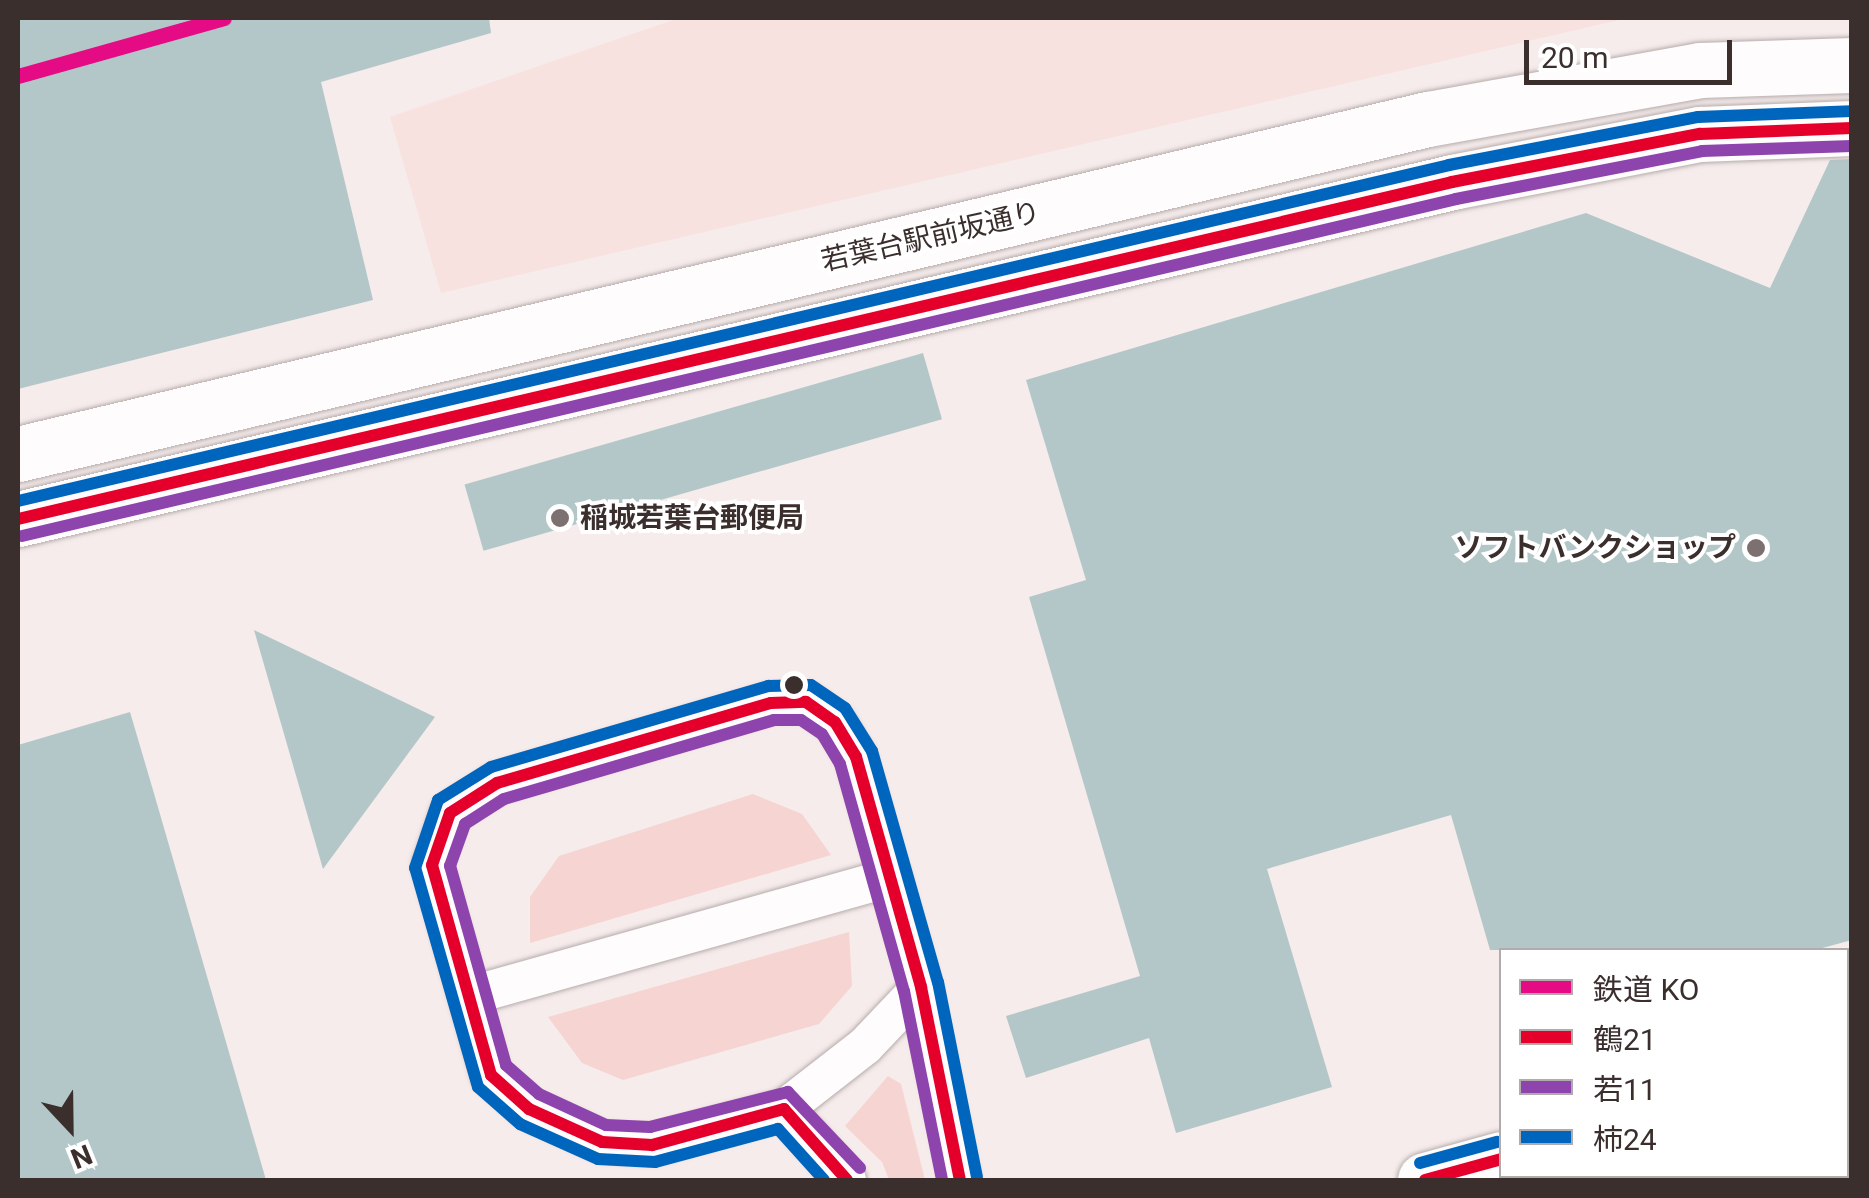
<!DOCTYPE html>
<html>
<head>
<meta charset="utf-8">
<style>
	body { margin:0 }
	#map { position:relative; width:1869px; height:1198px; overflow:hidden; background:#f6eceb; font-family:Roboto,"Noto Sans JP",sans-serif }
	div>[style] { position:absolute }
	.built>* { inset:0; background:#f8e2e0 }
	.green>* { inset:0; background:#f6d4d1 }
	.building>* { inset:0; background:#b4c7c8; transform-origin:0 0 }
	.roads { filter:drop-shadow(0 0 2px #b6acac) drop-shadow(0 0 2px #b6acac) }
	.lane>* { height:38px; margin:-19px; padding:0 19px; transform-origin:19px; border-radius:19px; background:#fefcfc }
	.secondary>* { height:55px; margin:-27.5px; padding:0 27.5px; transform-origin:27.5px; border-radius:27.5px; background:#fefcfc }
	.bus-1>* { height:12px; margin:-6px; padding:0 6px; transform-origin:6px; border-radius:6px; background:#e4002b }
	.bus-2>* { height:12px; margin:-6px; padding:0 6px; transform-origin:6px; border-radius:6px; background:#8e44ad }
	.bus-3>* { height:12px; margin:-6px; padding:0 6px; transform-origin:6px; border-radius:6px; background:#0065bd }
	.rail-1>* { height:15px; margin:-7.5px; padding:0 7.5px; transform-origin:7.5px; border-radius:7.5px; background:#e50b84 }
	.dots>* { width:28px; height:28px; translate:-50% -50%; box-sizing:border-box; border:5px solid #fff; border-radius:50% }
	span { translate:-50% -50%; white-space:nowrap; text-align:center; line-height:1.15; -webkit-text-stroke:8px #fff; paint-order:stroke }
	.street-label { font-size:28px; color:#3b2f2e }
	.poi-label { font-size:28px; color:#3b2f2e; font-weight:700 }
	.left { translate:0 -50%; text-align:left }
	.right { translate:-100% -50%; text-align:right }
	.frame { position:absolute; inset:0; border:20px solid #3b2f2e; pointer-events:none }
	.legend { position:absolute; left:1499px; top:948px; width:350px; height:230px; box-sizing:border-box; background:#fff; border:2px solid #b1acab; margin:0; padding:12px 18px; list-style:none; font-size:30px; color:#3b2f2e }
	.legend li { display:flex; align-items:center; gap:20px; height:50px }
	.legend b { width:50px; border:2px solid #b1acab }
	.north { position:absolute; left:20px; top:1078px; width:100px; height:100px; -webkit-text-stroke:8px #fff; paint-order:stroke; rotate:158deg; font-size:28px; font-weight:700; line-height:40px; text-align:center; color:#3b2f2e }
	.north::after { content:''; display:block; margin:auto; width:35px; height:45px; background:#3b2f2e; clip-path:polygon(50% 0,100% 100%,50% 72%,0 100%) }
	.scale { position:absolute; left:1524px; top:40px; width:208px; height:45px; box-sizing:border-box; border:5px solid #3b2f2e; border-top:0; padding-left:12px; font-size:30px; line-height:35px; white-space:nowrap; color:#3b2f2e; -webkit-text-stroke:8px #fff; paint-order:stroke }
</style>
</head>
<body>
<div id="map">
	<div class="built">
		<div style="clip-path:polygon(679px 18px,1628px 18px,441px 293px,390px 117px)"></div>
	</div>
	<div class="green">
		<div style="clip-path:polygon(753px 794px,802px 814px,831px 855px,530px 943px,530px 897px,559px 856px)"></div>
		<div style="clip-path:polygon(849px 932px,852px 986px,819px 1024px,623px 1080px,582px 1063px,548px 1017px)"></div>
		<div style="clip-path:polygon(888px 1076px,901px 1084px,925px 1180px,889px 1180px,882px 1162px,845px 1126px)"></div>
	</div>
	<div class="building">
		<div style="clip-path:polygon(18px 18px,489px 18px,491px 33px,321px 82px,373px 300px,18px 389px)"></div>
		<div style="clip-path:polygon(1852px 159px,1852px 940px,1815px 950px,1490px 950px,1451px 815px,1267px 869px,1332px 1087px,1176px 1133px,1149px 1038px,1026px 1078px,1006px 1016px,1140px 976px,1029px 597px,1086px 580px,1026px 380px,1586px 213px,1770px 288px,1830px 160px)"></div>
		<div style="left:923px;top:353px;width:69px;height:477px;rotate:74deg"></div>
		<div style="clip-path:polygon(254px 630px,435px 717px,323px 869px)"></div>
		<div style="clip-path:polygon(130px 712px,153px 790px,266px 1180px,18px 1180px,18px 745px)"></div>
	</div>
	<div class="roads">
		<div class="lane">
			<div style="left:469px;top:996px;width:438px;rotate:-15.7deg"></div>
			<div style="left:784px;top:1109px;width:103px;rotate:-37.9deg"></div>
			<div style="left:865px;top:1046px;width:81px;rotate:-46.5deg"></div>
			<div style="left:847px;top:1180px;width:95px;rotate:-131.6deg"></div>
			<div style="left:784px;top:1109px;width:137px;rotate:164.7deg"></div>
			<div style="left:652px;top:1145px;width:50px;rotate:-176.6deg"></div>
			<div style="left:602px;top:1142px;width:80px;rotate:-155.7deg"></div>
			<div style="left:529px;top:1109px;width:51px;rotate:-138.2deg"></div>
			<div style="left:491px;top:1075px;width:218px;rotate:-105.7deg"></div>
			<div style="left:432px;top:865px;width:55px;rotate:-70.9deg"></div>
			<div style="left:450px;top:813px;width:56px;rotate:-32.6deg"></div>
			<div style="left:497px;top:783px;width:285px;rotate:-16.3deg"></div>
			<div style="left:771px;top:703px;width:35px;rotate:-2deg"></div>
			<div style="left:806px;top:702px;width:35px;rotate:35deg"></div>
			<div style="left:835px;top:722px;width:41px;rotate:59deg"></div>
			<div style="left:856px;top:757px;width:239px;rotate:74.2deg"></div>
			<div style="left:921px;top:987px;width:197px;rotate:78.6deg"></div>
		</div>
		<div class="secondary">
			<div style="left:18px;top:454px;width:1449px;rotate:-13.37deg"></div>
			<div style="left:1428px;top:119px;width:276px;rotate:-10.2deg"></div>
			<div style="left:1700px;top:70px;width:152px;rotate:-1.9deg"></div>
			<div style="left:18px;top:519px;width:1473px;rotate:-13.22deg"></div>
			<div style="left:1452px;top:182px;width:253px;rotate:-11deg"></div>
			<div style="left:1700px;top:134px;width:152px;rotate:-2.3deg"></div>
			<div style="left:1846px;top:1060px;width:6px;rotate:-9deg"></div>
			<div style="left:1846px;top:1159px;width:6px;rotate:-9deg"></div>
			<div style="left:1425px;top:1180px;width:80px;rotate:-15.3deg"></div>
			<div style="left:1767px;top:1180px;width:19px;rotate:-12deg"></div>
		</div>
	</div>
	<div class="bus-1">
		<div style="left:18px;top:519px;width:1473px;rotate:-13.22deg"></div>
		<div style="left:1452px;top:182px;width:253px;rotate:-11deg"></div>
		<div style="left:1700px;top:134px;width:152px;rotate:-2.3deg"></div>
		<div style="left:847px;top:1180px;width:95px;rotate:-131.6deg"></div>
		<div style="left:784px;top:1109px;width:137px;rotate:164.7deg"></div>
		<div style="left:652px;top:1145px;width:50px;rotate:-176.6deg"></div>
		<div style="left:602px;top:1142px;width:80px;rotate:-155.7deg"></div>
		<div style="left:529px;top:1109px;width:51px;rotate:-138.2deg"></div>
		<div style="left:491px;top:1075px;width:218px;rotate:-105.7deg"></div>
		<div style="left:432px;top:865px;width:55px;rotate:-70.9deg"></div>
		<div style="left:450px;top:813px;width:56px;rotate:-32.6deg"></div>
		<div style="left:497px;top:783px;width:285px;rotate:-16.3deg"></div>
		<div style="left:771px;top:703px;width:35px;rotate:-2deg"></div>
		<div style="left:806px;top:702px;width:35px;rotate:35deg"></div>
		<div style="left:835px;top:722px;width:41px;rotate:59deg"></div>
		<div style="left:856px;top:757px;width:239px;rotate:74.2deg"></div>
		<div style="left:921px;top:987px;width:197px;rotate:78.6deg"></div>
		<div style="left:1425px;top:1180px;width:80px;rotate:-15.3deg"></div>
	</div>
	<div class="bus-2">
		<div style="left:22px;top:536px;width:1473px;rotate:-13.22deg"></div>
		<div style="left:1456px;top:199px;width:251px;rotate:-11deg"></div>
		<div style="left:1702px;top:151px;width:150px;rotate:-1.9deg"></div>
		<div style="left:860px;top:1168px;width:105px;rotate:-133.5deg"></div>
		<div style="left:788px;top:1092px;width:142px;rotate:165.8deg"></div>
		<div style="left:650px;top:1127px;width:44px;rotate:-177.4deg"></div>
		<div style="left:606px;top:1125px;width:74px;rotate:-155.2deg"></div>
		<div style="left:539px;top:1094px;width:44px;rotate:-138.7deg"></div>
		<div style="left:506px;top:1065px;width:207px;rotate:-105.7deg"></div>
		<div style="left:450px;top:866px;width:45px;rotate:-70.3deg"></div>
		<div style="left:465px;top:824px;width:46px;rotate:-32.7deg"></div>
		<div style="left:504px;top:799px;width:281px;rotate:-16.3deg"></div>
		<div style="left:774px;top:720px;width:27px"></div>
		<div style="left:801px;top:720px;width:25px;rotate:34deg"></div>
		<div style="left:822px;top:734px;width:35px;rotate:59deg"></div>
		<div style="left:840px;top:764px;width:236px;rotate:74.3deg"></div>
		<div style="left:904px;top:991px;width:193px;rotate:78.6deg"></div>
	</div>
	<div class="bus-3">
		<div style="left:18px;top:501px;width:1470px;rotate:-13.21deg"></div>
		<div style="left:1449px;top:165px;width:254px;rotate:-10.9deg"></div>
		<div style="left:1698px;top:117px;width:153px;rotate:-2.2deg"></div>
		<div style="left:1420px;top:1163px;width:80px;rotate:-15.3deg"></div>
		<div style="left:824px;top:1180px;width:69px;rotate:-132deg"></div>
		<div style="left:778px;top:1129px;width:127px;rotate:165deg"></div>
		<div style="left:655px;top:1162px;width:57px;rotate:-177deg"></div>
		<div style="left:598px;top:1159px;width:85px;rotate:-155.8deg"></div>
		<div style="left:520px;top:1124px;width:56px;rotate:-138.6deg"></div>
		<div style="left:478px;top:1087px;width:228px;rotate:-106deg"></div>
		<div style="left:415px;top:868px;width:72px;rotate:-71.3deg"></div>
		<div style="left:438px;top:800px;width:62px;rotate:-31.9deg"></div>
		<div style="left:491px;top:767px;width:289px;rotate:-16.3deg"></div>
		<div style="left:768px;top:686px;width:43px;rotate:-1.3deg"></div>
		<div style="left:811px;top:685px;width:41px;rotate:34.1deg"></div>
		<div style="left:845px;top:708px;width:51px;rotate:57.9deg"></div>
		<div style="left:872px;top:751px;width:240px;rotate:74.1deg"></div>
		<div style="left:938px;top:982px;width:199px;rotate:78.7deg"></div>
	</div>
	<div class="rail-1">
		<div style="left:18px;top:76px;width:214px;rotate:-15.7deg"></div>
	</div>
	<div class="dots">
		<div style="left:560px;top:518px;background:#7c7170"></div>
		<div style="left:1756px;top:548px;background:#7c7170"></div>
		<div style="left:794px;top:685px;background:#3b2f2e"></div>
	</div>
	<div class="street-label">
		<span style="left:931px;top:237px;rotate:-13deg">若葉台駅前坂通り</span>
	</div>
	<div class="poi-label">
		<span class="left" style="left:580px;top:518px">稲城若葉台郵便局</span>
		<span class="right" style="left:1736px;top:548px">ソフトバンクショップ</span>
	</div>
	<div class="frame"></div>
	<ul class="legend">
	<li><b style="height:12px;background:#e50b84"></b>鉄道 KO</li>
	<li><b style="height:12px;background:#e4002b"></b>鶴21</li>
	<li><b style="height:12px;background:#8e44ad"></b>若11</li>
	<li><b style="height:12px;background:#0065bd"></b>柿24</li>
	</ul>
	<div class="north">N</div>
	<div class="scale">20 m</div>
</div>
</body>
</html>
